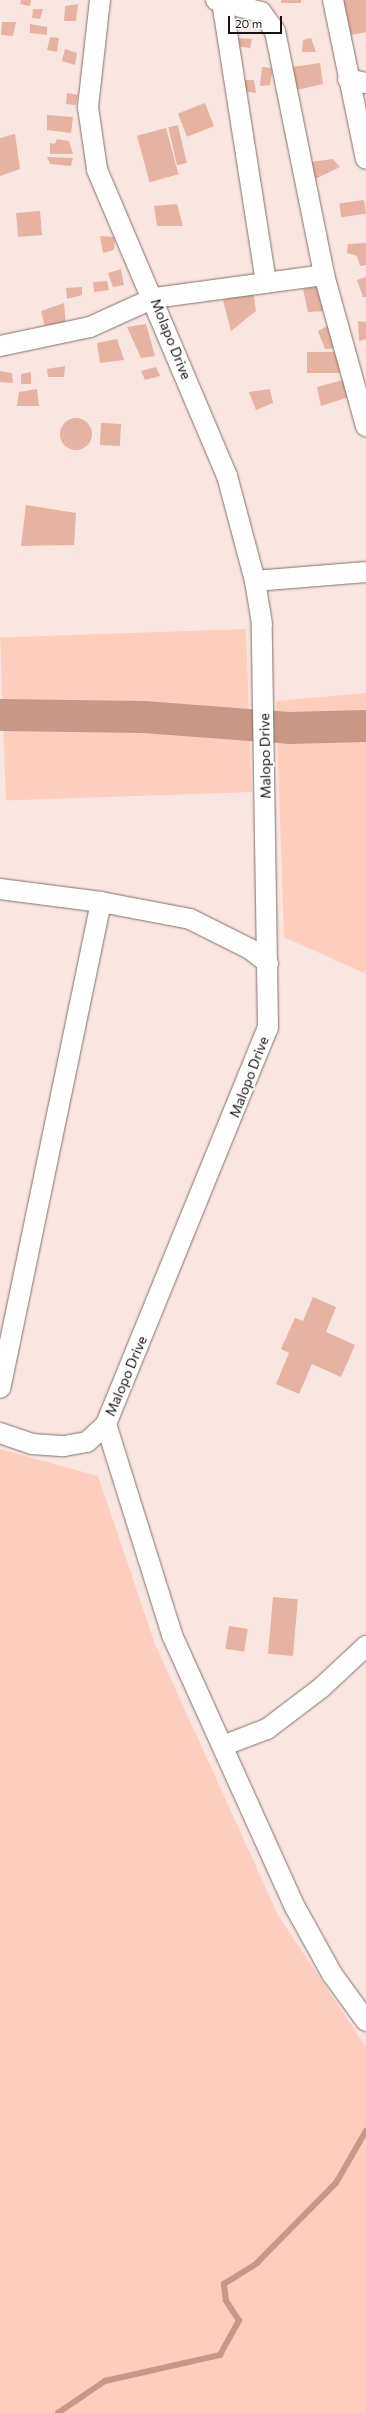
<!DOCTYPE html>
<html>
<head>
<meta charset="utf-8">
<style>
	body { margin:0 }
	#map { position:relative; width:366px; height:2413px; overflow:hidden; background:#f9e6e0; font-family:Commissioner,sans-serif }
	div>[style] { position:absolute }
	.green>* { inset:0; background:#fdcebe; transform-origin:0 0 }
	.stream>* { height:5.5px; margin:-2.75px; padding:0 2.75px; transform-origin:2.75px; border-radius:2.75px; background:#c99786 }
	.river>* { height:32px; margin:-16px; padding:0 16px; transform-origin:16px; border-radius:16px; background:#c99786 }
	.building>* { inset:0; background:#e6b2a1; transform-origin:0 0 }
	.round { border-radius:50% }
	.roads { filter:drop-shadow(0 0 1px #81716b) drop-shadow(0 0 1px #81716b) }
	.minor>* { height:20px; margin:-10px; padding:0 10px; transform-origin:10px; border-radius:10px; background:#fff }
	span { translate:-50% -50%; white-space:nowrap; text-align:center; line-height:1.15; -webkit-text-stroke:3.5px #fff; paint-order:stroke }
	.street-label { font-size:14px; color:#181210 }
	.scale { position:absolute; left:228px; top:16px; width:54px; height:18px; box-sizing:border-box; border:2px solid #181210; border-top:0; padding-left:5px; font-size:12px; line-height:14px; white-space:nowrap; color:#181210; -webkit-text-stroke:3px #fff; paint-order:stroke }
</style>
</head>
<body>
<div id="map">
	<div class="green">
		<div style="left:246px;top:629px;width:163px;height:246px;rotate:88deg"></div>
		<div style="clip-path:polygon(366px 693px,366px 974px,284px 937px,276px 701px)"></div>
		<div style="clip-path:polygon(0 1449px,98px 1476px,155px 1644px,278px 1915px,366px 2047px,366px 2413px,0 2413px)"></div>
	</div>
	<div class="stream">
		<div style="left:58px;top:2413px;width:57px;rotate:-34.2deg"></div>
		<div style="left:105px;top:2381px;width:118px;rotate:-12.7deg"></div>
		<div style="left:220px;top:2355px;width:39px;rotate:-61deg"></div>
		<div style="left:239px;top:2321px;width:24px;rotate:-123deg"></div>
		<div style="left:226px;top:2301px;width:17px;rotate:-97deg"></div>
		<div style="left:224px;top:2284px;width:39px;rotate:-32deg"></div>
		<div style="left:257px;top:2263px;width:112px;rotate:-45.4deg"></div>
		<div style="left:336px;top:2183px;width:60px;rotate:-60deg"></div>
	</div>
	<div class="river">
		<div style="left:0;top:715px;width:144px;rotate:0.8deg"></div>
		<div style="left:144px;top:717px;width:145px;rotate:4.3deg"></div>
		<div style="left:289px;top:728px;width:77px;rotate:-1.5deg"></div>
	</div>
	<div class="building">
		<div style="clip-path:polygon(21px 0,31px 0,30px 6px,20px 4px)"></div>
		<div style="left:281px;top:0;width:20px;height:3px"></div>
		<div style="clip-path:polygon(343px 0,366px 0,366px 32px,347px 36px)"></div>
		<div style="clip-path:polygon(78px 4px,76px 21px,64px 21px,65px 6px)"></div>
		<div style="clip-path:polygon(33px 9px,43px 9px,40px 19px,32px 18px)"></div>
		<div style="clip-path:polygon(2px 22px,16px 22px,13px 36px,1px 35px)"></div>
		<div style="clip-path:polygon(30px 24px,47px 27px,47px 35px,30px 33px)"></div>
		<div style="clip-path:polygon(50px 37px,59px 38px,57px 52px,47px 50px)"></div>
		<div style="clip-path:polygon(235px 38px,252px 39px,250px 48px,235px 46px)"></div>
		<div style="clip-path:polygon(311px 38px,316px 52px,302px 52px,303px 40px)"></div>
		<div style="clip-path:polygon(65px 49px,77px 53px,75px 65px,62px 61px)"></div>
		<div style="clip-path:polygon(320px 63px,323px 84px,288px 92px,292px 67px)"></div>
		<div style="clip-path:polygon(262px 67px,273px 68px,270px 85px,260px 86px)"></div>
		<div style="clip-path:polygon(241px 80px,254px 80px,256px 93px,244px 91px)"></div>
		<div style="clip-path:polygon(67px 93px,78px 95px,76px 105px,66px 104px)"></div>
		<div style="left:205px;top:103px;width:25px;height:29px;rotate:69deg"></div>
		<div style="clip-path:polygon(47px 115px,73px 117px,71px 133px,47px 130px)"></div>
		<div style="left:178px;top:125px;width:39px;height:10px;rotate:77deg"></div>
		<div style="left:166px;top:128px;width:48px;height:30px;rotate:75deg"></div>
		<div style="clip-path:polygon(15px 134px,20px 169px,0 176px,0 138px)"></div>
		<div style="clip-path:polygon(57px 139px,69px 141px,73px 154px,50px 154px,50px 143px,55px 144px)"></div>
		<div style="clip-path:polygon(47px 157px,73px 158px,71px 166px,50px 164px)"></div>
		<div style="clip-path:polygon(333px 159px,340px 167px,315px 179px,311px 162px)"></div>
		<div style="left:364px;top:200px;width:14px;height:25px;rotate:82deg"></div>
		<div style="clip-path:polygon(177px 204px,183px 226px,157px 226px,154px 206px)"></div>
		<div style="left:40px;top:211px;width:24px;height:24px;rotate:85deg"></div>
		<div style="clip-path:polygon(100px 236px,115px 237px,114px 250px,103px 253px)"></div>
		<div style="clip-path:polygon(366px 243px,366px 265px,360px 266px,357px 256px,347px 253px,348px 244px)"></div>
		<div style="clip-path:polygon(121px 269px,124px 285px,113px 287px,108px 273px)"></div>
		<div style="clip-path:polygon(366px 277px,366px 297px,363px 297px,357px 280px)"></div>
		<div style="clip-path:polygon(107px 281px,109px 290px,94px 292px,93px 282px)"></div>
		<div style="clip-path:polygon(322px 286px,328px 311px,308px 312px,303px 289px)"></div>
		<div style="clip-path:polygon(82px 287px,82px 295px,67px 299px,66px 288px)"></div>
		<div style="clip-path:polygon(253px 290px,256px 311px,231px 331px,223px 300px)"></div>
		<div style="clip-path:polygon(64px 303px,66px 326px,45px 327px,41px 311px)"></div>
		<div style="clip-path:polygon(358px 321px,366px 322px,366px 339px,359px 341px)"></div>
		<div style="clip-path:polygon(333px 323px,338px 348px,325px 349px,318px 331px)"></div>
		<div style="clip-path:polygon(146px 324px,155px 356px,141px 358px,127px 327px)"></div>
		<div style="clip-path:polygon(117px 339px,124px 360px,100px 363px,97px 343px)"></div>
		<div style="left:339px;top:352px;width:21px;height:32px;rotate:90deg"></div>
		<div style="clip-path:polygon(65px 366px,64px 377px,48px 377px,47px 369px)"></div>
		<div style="clip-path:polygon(156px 367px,160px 376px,145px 380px,141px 371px)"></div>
		<div style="clip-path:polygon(0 371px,12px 373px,13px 383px,0 382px)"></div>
		<div style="clip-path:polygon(31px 372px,31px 384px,21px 384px,21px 374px)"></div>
		<div style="clip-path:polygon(343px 380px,352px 396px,321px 406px,317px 387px)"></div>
		<div style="clip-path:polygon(37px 389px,39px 406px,17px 406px,19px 392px)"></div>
		<div style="clip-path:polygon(270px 389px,273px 403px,256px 410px,249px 392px)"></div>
		<div class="round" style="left:60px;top:418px;width:32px;height:32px"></div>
		<div style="left:101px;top:423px;width:20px;height:22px;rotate:3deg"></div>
		<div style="clip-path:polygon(26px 505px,76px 513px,74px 545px,21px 546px)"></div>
		<div style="clip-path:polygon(313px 1297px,336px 1307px,326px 1332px,355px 1345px,341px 1377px,312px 1364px,299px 1394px,276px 1384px,289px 1353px,281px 1349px,295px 1318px,303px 1321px)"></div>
		<div style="left:273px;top:1597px;width:25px;height:57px;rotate:5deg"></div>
		<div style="left:229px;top:1626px;width:19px;height:23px;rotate:9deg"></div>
	</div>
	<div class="roads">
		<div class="minor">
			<div style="left:216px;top:0;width:6px;rotate:18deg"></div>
			<div style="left:222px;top:2px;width:12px;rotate:81deg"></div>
			<div style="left:224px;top:14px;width:272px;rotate:81.1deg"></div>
			<div style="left:333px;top:0;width:162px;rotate:78.3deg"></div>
			<div style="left:222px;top:2px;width:40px;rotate:14.4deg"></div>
			<div style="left:261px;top:12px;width:24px;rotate:54deg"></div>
			<div style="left:275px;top:31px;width:249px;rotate:78.6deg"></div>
			<div style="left:348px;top:79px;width:18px;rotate:13deg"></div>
			<div style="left:0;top:346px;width:92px;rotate:-11.9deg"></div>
			<div style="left:90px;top:327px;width:70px;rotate:-24.4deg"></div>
			<div style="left:154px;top:298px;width:172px;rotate:-7.7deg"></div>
			<div style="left:324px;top:275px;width:157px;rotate:74.5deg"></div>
			<div style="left:255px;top:581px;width:111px;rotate:-4.6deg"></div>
			<div style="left:0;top:889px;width:102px;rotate:7.3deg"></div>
			<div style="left:101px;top:902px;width:496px;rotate:101.7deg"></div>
			<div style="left:101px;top:902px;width:91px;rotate:10.8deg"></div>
			<div style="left:190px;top:919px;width:67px;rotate:26.6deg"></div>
			<div style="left:250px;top:949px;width:23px;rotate:38deg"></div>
			<div style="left:106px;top:1424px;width:221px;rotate:72.6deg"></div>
			<div style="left:172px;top:1635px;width:299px;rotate:65.7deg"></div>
			<div style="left:295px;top:1907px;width:77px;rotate:61.1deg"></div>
			<div style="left:332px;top:1974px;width:58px;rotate:54.1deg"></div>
			<div style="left:0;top:1433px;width:34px;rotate:19deg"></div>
			<div style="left:32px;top:1444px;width:32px;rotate:4deg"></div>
			<div style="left:64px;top:1446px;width:23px;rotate:-10deg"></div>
			<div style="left:87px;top:1442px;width:26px;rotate:-43deg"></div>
			<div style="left:106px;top:1424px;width:428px;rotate:-67.8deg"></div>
			<div style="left:268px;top:1028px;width:404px;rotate:-90.9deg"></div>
			<div style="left:262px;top:624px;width:44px;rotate:-99.2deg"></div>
			<div style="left:255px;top:581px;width:109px;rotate:-104.9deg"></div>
			<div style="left:227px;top:476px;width:333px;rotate:-113deg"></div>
			<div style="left:97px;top:169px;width:63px;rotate:-98.3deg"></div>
			<div style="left:88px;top:107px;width:108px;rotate:-83.6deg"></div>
			<div style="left:225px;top:1745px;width:45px;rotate:-20.9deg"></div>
			<div style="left:267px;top:1729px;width:68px;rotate:-37.2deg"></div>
			<div style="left:321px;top:1688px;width:62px;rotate:-43deg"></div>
		</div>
	</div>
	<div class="street-label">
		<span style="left:171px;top:339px;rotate:68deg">Molapo Drive</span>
		<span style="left:265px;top:756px;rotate:-91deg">Malopo Drive</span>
		<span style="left:249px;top:1077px;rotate:-69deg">Malopo Drive</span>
		<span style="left:126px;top:1376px;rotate:-67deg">Malopo Drive</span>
	</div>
	<div class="scale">20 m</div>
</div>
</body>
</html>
